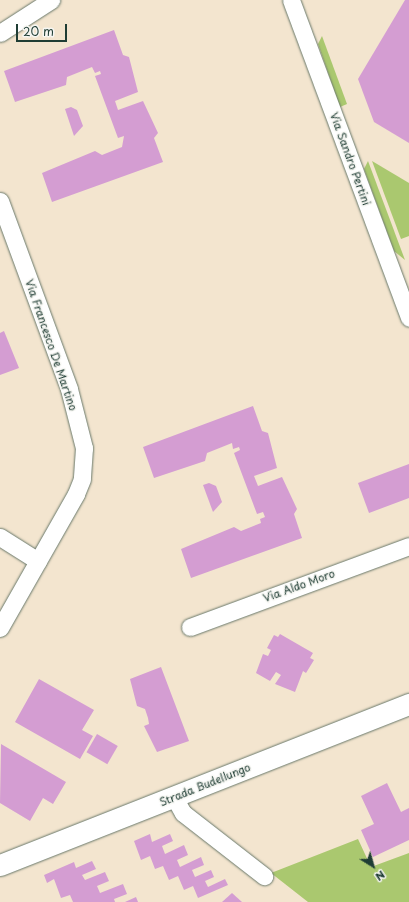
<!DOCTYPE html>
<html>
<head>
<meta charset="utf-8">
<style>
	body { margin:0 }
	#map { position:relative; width:409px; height:902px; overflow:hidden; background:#f3e5cf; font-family:"Playpen Sans",sans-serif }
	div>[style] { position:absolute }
	.green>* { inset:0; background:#aac86f }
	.building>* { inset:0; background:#d49dd2; transform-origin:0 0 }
	.roads { filter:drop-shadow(0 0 1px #69786a) drop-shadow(0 0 1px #69786a) }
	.minor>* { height:17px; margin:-8.5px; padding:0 8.5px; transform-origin:8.5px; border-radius:8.5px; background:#fff }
	.tertiary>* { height:21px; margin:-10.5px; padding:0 10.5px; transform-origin:10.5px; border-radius:10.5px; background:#fff }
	span { translate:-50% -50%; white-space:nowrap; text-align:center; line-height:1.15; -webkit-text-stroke:3px #f6f6f2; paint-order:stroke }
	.street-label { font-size:11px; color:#1f3d34 }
	.north { position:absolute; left:353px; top:846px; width:40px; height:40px; -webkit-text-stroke:3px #f6f6f2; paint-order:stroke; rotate:143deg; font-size:11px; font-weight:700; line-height:16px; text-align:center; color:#1f3d34 }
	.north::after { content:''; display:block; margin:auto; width:14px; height:18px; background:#1f3d34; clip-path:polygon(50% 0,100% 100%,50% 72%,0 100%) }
	.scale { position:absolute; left:16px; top:24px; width:51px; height:18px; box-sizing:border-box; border:2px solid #1f3d34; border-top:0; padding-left:5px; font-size:12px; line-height:14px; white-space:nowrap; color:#1f3d34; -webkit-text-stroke:3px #f6f6f2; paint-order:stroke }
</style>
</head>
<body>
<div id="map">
	<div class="green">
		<div style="clip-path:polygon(322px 36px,347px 104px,340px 107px,318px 44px)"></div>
		<div style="clip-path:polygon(368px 161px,405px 260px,394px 251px,364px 169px)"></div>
		<div style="clip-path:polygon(372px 161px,409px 183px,409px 236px,401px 239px)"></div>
		<div style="clip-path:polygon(358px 839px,371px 867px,409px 853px,409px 902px,308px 902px,271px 873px)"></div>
	</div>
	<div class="building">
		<div style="clip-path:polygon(405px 0,409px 0,409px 143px,374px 122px,358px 79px)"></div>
		<div style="clip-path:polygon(114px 30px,123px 55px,129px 57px,138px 92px,115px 101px,118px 110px,143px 101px,158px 133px,154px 138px,163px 162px,52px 202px,42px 173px,95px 151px,102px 155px,122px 147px,124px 136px,118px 138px,95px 76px,101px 74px,100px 71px,95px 73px,92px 67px,67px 77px,66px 85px,15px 102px,4px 71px)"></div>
		<div style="clip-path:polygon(71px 107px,77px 110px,83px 126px,74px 136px,65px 109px)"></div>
		<div style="clip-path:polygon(4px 331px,19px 368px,0 375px,0 333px)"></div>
		<div style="clip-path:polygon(253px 406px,262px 431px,268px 433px,277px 468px,254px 476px,258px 486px,282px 477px,297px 509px,294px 514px,302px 538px,191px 578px,181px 549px,234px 527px,241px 531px,261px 523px,260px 519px,265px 517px,263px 512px,257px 514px,234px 453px,240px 450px,239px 447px,233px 449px,232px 443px,207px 453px,205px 461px,154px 478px,143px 447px)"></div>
		<div style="clip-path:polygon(409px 464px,409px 498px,369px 513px,358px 483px)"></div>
		<div style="clip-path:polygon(209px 483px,216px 486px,222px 502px,213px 512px,203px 485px)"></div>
		<div style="clip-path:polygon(280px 634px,313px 653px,310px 658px,314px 660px,306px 673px,303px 671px,295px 692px,275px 684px,281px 675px,276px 672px,270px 681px,256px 673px,263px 654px,268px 656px,271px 650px,267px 648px,274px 635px,278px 637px)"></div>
		<div style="clip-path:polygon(161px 667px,189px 741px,157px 752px,144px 726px,149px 724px,148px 718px,145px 709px,137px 706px,130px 679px)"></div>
		<div style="clip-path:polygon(39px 679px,94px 710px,82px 730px,93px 736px,80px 759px,15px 722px)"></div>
		<div style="left:97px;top:734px;width:24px;height:21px;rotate:30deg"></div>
		<div style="clip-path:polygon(1px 744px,66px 782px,53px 804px,43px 798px,30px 821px,0 803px)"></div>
		<div style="clip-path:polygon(387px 783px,401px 812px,409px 808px,409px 840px,373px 857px,361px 830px,374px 824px,361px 796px)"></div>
		<div style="clip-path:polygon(150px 834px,152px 842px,170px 834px,173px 841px,162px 846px,165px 854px,184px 845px,188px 855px,177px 860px,180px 867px,201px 857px,204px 865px,192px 870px,195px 877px,211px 870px,214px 877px,205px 881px,208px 887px,225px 879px,228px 885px,198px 898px,193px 886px,184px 890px,178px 876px,169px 880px,163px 866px,155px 869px,150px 856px,141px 860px,134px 841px)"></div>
		<div style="clip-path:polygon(92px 861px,96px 869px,82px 875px,85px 880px,105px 872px,109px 881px,97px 886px,100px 893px,123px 884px,127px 894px,114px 899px,115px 902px,73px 902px,70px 895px,61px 898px,54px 879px,47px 883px,44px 875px,74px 862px,76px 868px)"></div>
		<div style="clip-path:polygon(232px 893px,242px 902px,222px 902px)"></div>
		<div style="clip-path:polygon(136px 897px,138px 902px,125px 902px)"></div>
	</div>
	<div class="roads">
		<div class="minor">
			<div style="left:291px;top:0;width:339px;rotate:69.6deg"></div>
			<div style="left:0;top:33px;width:61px;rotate:-32.9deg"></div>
			<div style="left:0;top:201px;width:200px;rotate:69.8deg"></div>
			<div style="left:69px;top:389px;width:61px;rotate:75.7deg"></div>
			<div style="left:84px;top:448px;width:31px;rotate:94deg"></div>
			<div style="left:82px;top:479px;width:16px;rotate:112deg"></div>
			<div style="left:76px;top:494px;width:154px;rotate:119.6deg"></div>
			<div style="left:0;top:537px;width:45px;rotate:32.3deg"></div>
			<div style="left:190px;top:627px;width:233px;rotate:-20.3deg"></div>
			<div style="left:174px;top:797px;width:18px;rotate:61deg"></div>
			<div style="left:183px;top:813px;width:103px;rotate:37.9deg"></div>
		</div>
		<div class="tertiary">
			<div style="left:0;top:865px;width:440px;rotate:-21.5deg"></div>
		</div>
	</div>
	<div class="street-label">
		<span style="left:350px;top:159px;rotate:70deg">Via Sandro Pertini</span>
		<span style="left:51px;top:345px;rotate:71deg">Via Francesco De Martino</span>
		<span style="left:299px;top:586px;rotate:-20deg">Via Aldo Moro</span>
		<span style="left:205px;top:785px;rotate:-22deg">Strada Budellungo</span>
	</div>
	<div class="north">N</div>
	<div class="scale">20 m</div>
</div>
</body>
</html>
